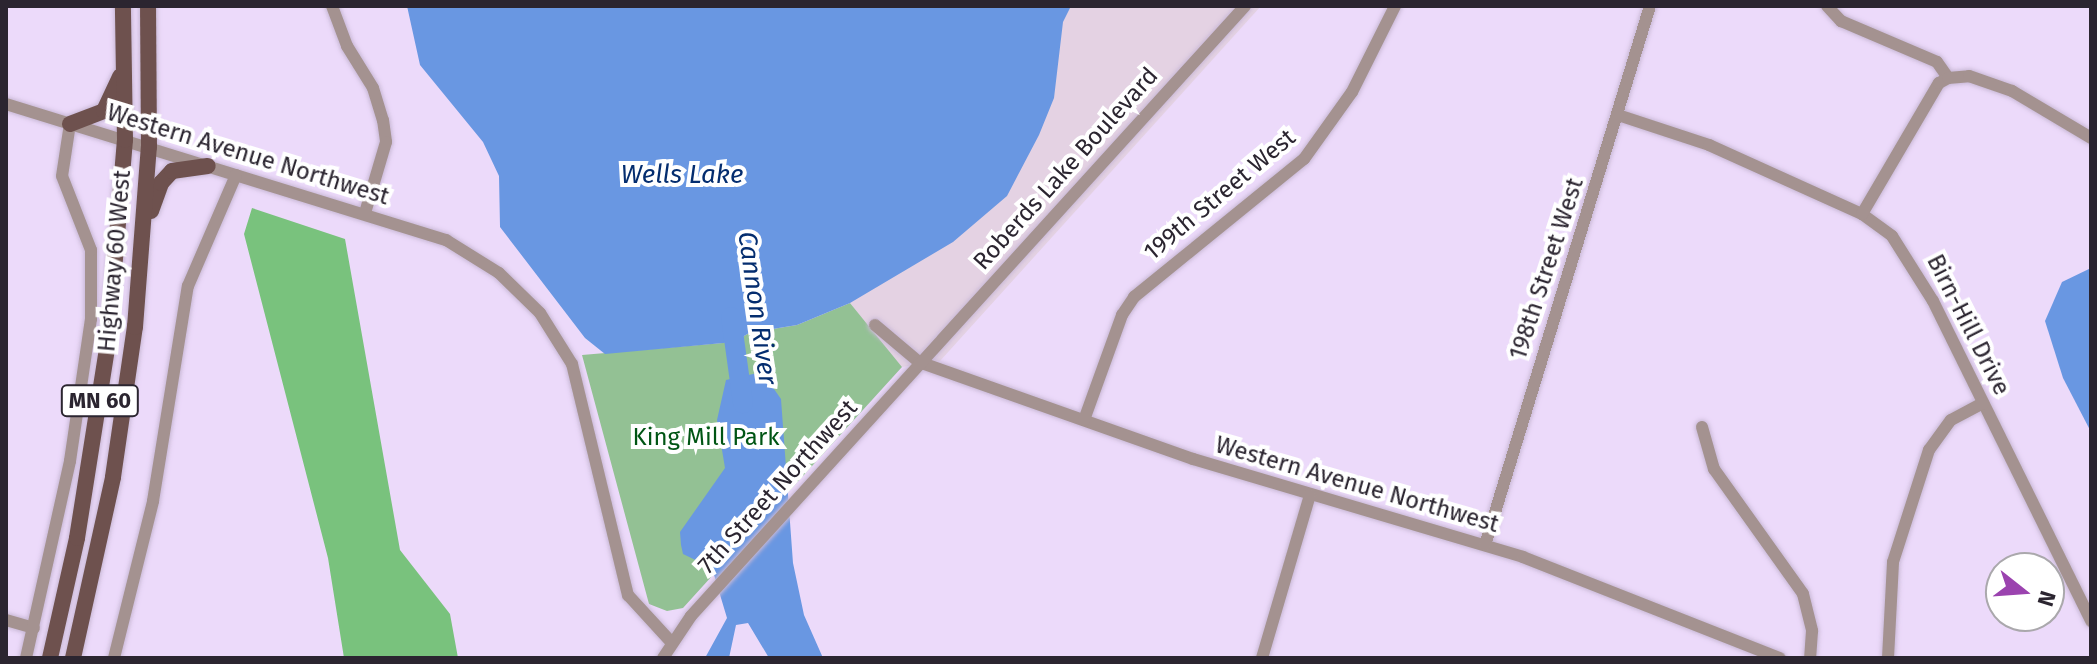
<!DOCTYPE html>
<html>
<head>
<meta charset="utf-8">
<style>
	body { margin:0 }
	#map { position:relative; width:2097px; height:664px; overflow:hidden; background:#ecdafa; font-family:"Fira Sans",sans-serif }
	div>[style] { position:absolute }
	.industrial>* { inset:0; background:#e4d2e3 }
	.green>* { inset:0; background:#93c194 }
	.forest>* { inset:0; background:#79c27d }
	.water>* { inset:0; background:#6997e2 }
	.river>* { height:20px; margin:-10px; padding:0 10px; transform-origin:10px; border-radius:10px; background:#6997e2 }
	.roads { filter:drop-shadow(0 0 2px #c9b9d6) drop-shadow(0 0 2px #c9b9d6) }
	.minor>* { height:12px; margin:-6px; padding:0 6px; transform-origin:6px; border-radius:6px; background:#a49290 }
	.major>* { height:16px; margin:-8px; padding:0 8px; transform-origin:8px; border-radius:8px; background:#6e514e }
	span { translate:-50% -50%; white-space:nowrap; text-align:center; line-height:1.15; -webkit-text-stroke:8px #fff; paint-order:stroke }
	.shield-label span { padding:2px 6px; background:#fff; border:2px solid; border-radius:6px; -webkit-text-stroke-width:0 }
	.shield-label { font-size:22px; color:#2b2530; font-weight:700 }
	.street-label { font-size:24px; color:#2b2530 }
	.park-label { font-size:24px; color:#005514 }
	.water-label { font-size:26px; color:#042d6f; font-style:italic }
	.frame { position:absolute; inset:0; border:8px solid #2b2530; pointer-events:none }
	.north { position:absolute; left:1985px; top:552px; width:80px; height:80px; box-sizing:border-box; background:#fff; border:2px solid #aaa8ac; border-radius:50%; rotate:107deg; font-size:22px; font-weight:700; line-height:32px; text-align:center; color:#2b2530 }
	.north::after { content:''; display:block; margin:auto; width:28px; height:36px; background:#9b43af; clip-path:polygon(50% 0,100% 100%,50% 72%,0 100%) }
</style>
</head>
<body>
<div id="map">
	<div class="industrial">
		<div style="clip-path:polygon(1034px 6px,1261px 6px,940px 361px,902px 367px,850px 303px)"></div>
	</div>
	<div class="green">
		<div style="clip-path:polygon(850px 303px,902px 367px,683px 608px,667px 611px,649px 604px,582px 355px,734px 342px,749px 333px,797px 325px)"></div>
	</div>
	<div class="forest">
		<div style="clip-path:polygon(252px 208px,345px 239px,400px 550px,450px 614px,458px 658px,344px 658px,328px 558px,244px 234px)"></div>
	</div>
	<div class="water">
		<div style="clip-path:polygon(407px 6px,1071px 6px,1063px 22px,1054px 98px,1039px 135px,1007px 196px,953px 242px,850px 303px,797px 325px,749px 333px,734px 342px,605px 354px,585px 338px,500px 227px,499px 176px,483px 142px,420px 65px)"></div>
		<div style="clip-path:polygon(2091px 268px,2091px 432px,2063px 378px,2045px 321px,2062px 282px)"></div>
		<div style="clip-path:polygon(762px 372px,781px 399px,793px 563px,804px 615px,823px 658px,769px 658px,748px 623px,736px 625px,729px 658px,705px 658px,727px 618px,712px 568px,683px 554px,681px 545px,680px 532px,725px 468px,717px 420px,726px 380px)"></div>
	</div>
	<div class="river">
		<div style="left:731px;top:317px;width:87px;rotate:82.1deg"></div>
	</div>
	<div class="roads">
		<div class="minor">
			<div style="left:332px;top:6px;width:43px;rotate:69.4deg"></div>
			<div style="left:347px;top:46px;width:49px;rotate:58.2deg"></div>
			<div style="left:373px;top:88px;width:34px;rotate:73deg"></div>
			<div style="left:383px;top:120px;width:22px;rotate:82deg"></div>
			<div style="left:386px;top:142px;width:74px;rotate:106.5deg"></div>
			<div style="left:1827px;top:6px;width:21px;rotate:47deg"></div>
			<div style="left:1841px;top:21px;width:104px;rotate:23.1deg"></div>
			<div style="left:1937px;top:62px;width:19px;rotate:55deg"></div>
			<div style="left:6px;top:104px;width:461px;rotate:17.2deg"></div>
			<div style="left:446px;top:240px;width:62px;rotate:31.9deg"></div>
			<div style="left:499px;top:273px;width:57px;rotate:44.3deg"></div>
			<div style="left:540px;top:313px;width:60px;rotate:57.9deg"></div>
			<div style="left:572px;top:364px;width:238px;rotate:76.4deg"></div>
			<div style="left:628px;top:595px;width:65px;rotate:47.5deg"></div>
			<div style="left:1618px;top:115px;width:96px;rotate:18.2deg"></div>
			<div style="left:1709px;top:145px;width:168px;rotate:24.3deg"></div>
			<div style="left:1862px;top:214px;width:37px;rotate:36deg"></div>
			<div style="left:1892px;top:236px;width:77px;rotate:57.8deg"></div>
			<div style="left:1933px;top:301px;width:357px;rotate:63.7deg"></div>
			<div style="left:1862px;top:214px;width:152px;rotate:-59.6deg"></div>
			<div style="left:1939px;top:83px;width:10px;rotate:-29deg"></div>
			<div style="left:1948px;top:78px;width:21px;rotate:-5deg"></div>
			<div style="left:1969px;top:76px;width:46px;rotate:19.2deg"></div>
			<div style="left:2012px;top:91px;width:92px;rotate:30.7deg"></div>
			<div style="left:875px;top:325px;width:57px;rotate:40.1deg"></div>
			<div style="left:919px;top:362px;width:291px;rotate:19.5deg"></div>
			<div style="left:1193px;top:459px;width:344px;rotate:16.5deg"></div>
			<div style="left:1523px;top:557px;width:276px;rotate:21.5deg"></div>
			<div style="left:1084px;top:420px;width:112px;rotate:-70.1deg"></div>
			<div style="left:1122px;top:315px;width:22px;rotate:-56deg"></div>
			<div style="left:1134px;top:297px;width:219px;rotate:-39.1deg"></div>
			<div style="left:1304px;top:159px;width:82px;rotate:-54.4deg"></div>
			<div style="left:1352px;top:92px;width:96px;rotate:-63.4deg"></div>
			<div style="left:1702px;top:427px;width:44px;rotate:74.1deg"></div>
			<div style="left:1714px;top:469px;width:153px;rotate:54.5deg"></div>
			<div style="left:1803px;top:594px;width:38px;rotate:76deg"></div>
			<div style="left:1812px;top:631px;width:27px;rotate:94deg"></div>
			<div style="left:1485px;top:545px;width:564px;rotate:-72.98deg"></div>
			<div style="left:6px;top:620px;width:29px;rotate:16deg"></div>
			<div style="left:26px;top:658px;width:202px;rotate:-77.4deg"></div>
			<div style="left:70px;top:461px;width:144px;rotate:-81.6deg"></div>
			<div style="left:91px;top:319px;width:69px;rotate:-90deg"></div>
			<div style="left:91px;top:250px;width:79px;rotate:-111.4deg"></div>
			<div style="left:62px;top:176px;width:53px;rotate:-81.3deg"></div>
			<div style="left:114px;top:658px;width:162px;rotate:-76deg"></div>
			<div style="left:153px;top:501px;width:218px;rotate:-80.8deg"></div>
			<div style="left:188px;top:286px;width:121px;rotate:-66.6deg"></div>
			<div style="left:663px;top:658px;width:50px;rotate:-56.3deg"></div>
			<div style="left:691px;top:616px;width:824px;rotate:-47.75deg"></div>
			<div style="left:1262px;top:658px;width:170px;rotate:-73.6deg"></div>
			<div style="left:1888px;top:658px;width:96px;rotate:-87deg"></div>
			<div style="left:1893px;top:562px;width:118px;rotate:-72.2deg"></div>
			<div style="left:1929px;top:450px;width:37px;rotate:-54deg"></div>
			<div style="left:1951px;top:420px;width:36px;rotate:-28deg"></div>
		</div>
		<div class="major">
			<div style="left:70px;top:124px;width:36px;rotate:-21deg"></div>
			<div style="left:104px;top:111px;width:38px;rotate:-65deg"></div>
			<div style="left:151px;top:211px;width:30px;rotate:-70deg"></div>
			<div style="left:161px;top:183px;width:16px;rotate:-47deg"></div>
			<div style="left:172px;top:171px;width:36px;rotate:-8deg"></div>
			<div style="left:50px;top:658px;width:123px;rotate:-77.3deg"></div>
			<div style="left:77px;top:538px;width:198px;rotate:-81deg"></div>
			<div style="left:108px;top:342px;width:203px;rotate:-85.2deg"></div>
			<div style="left:125px;top:140px;width:134px;rotate:-90.9deg"></div>
			<div style="left:73px;top:658px;width:185px;rotate:-77.5deg"></div>
			<div style="left:113px;top:477px;width:152px;rotate:-81.7deg"></div>
			<div style="left:135px;top:327px;width:181px;rotate:-85.6deg"></div>
			<div style="left:149px;top:147px;width:141px;rotate:-90.4deg"></div>
		</div>
	</div>
	<div class="shield-label">
		<span style="left:100px;top:401px">MN 60</span>
	</div>
	<div class="street-label">
		<span style="left:248px;top:155px;rotate:17deg">Western Avenue Northwest</span>
		<span style="left:1066px;top:169px;rotate:-48deg">Roberds Lake Boulevard</span>
		<span style="left:1220px;top:195px;rotate:-40deg">199th Street West</span>
		<span style="left:115px;top:261px;rotate:-85deg">Highway 60 West</span>
		<span style="left:1547px;top:269px;rotate:-72deg">198th Street West</span>
		<span style="left:1968px;top:325px;rotate:63deg">Birn-Hill Drive</span>
		<span style="left:1357px;top:485px;rotate:16deg">Western Avenue Northwest</span>
		<span style="left:778px;top:487px;rotate:-48deg">7th Street Northwest</span>
	</div>
	<div class="park-label">
		<span style="left:706px;top:438px">King Mill Park</span>
	</div>
	<div class="water-label">
		<span style="left:682px;top:175px">Wells Lake</span>
		<span style="left:757px;top:308px;rotate:82deg">Cannon River</span>
	</div>
	<div class="frame"></div>
	<div class="north">N</div>
</div>
</body>
</html>
